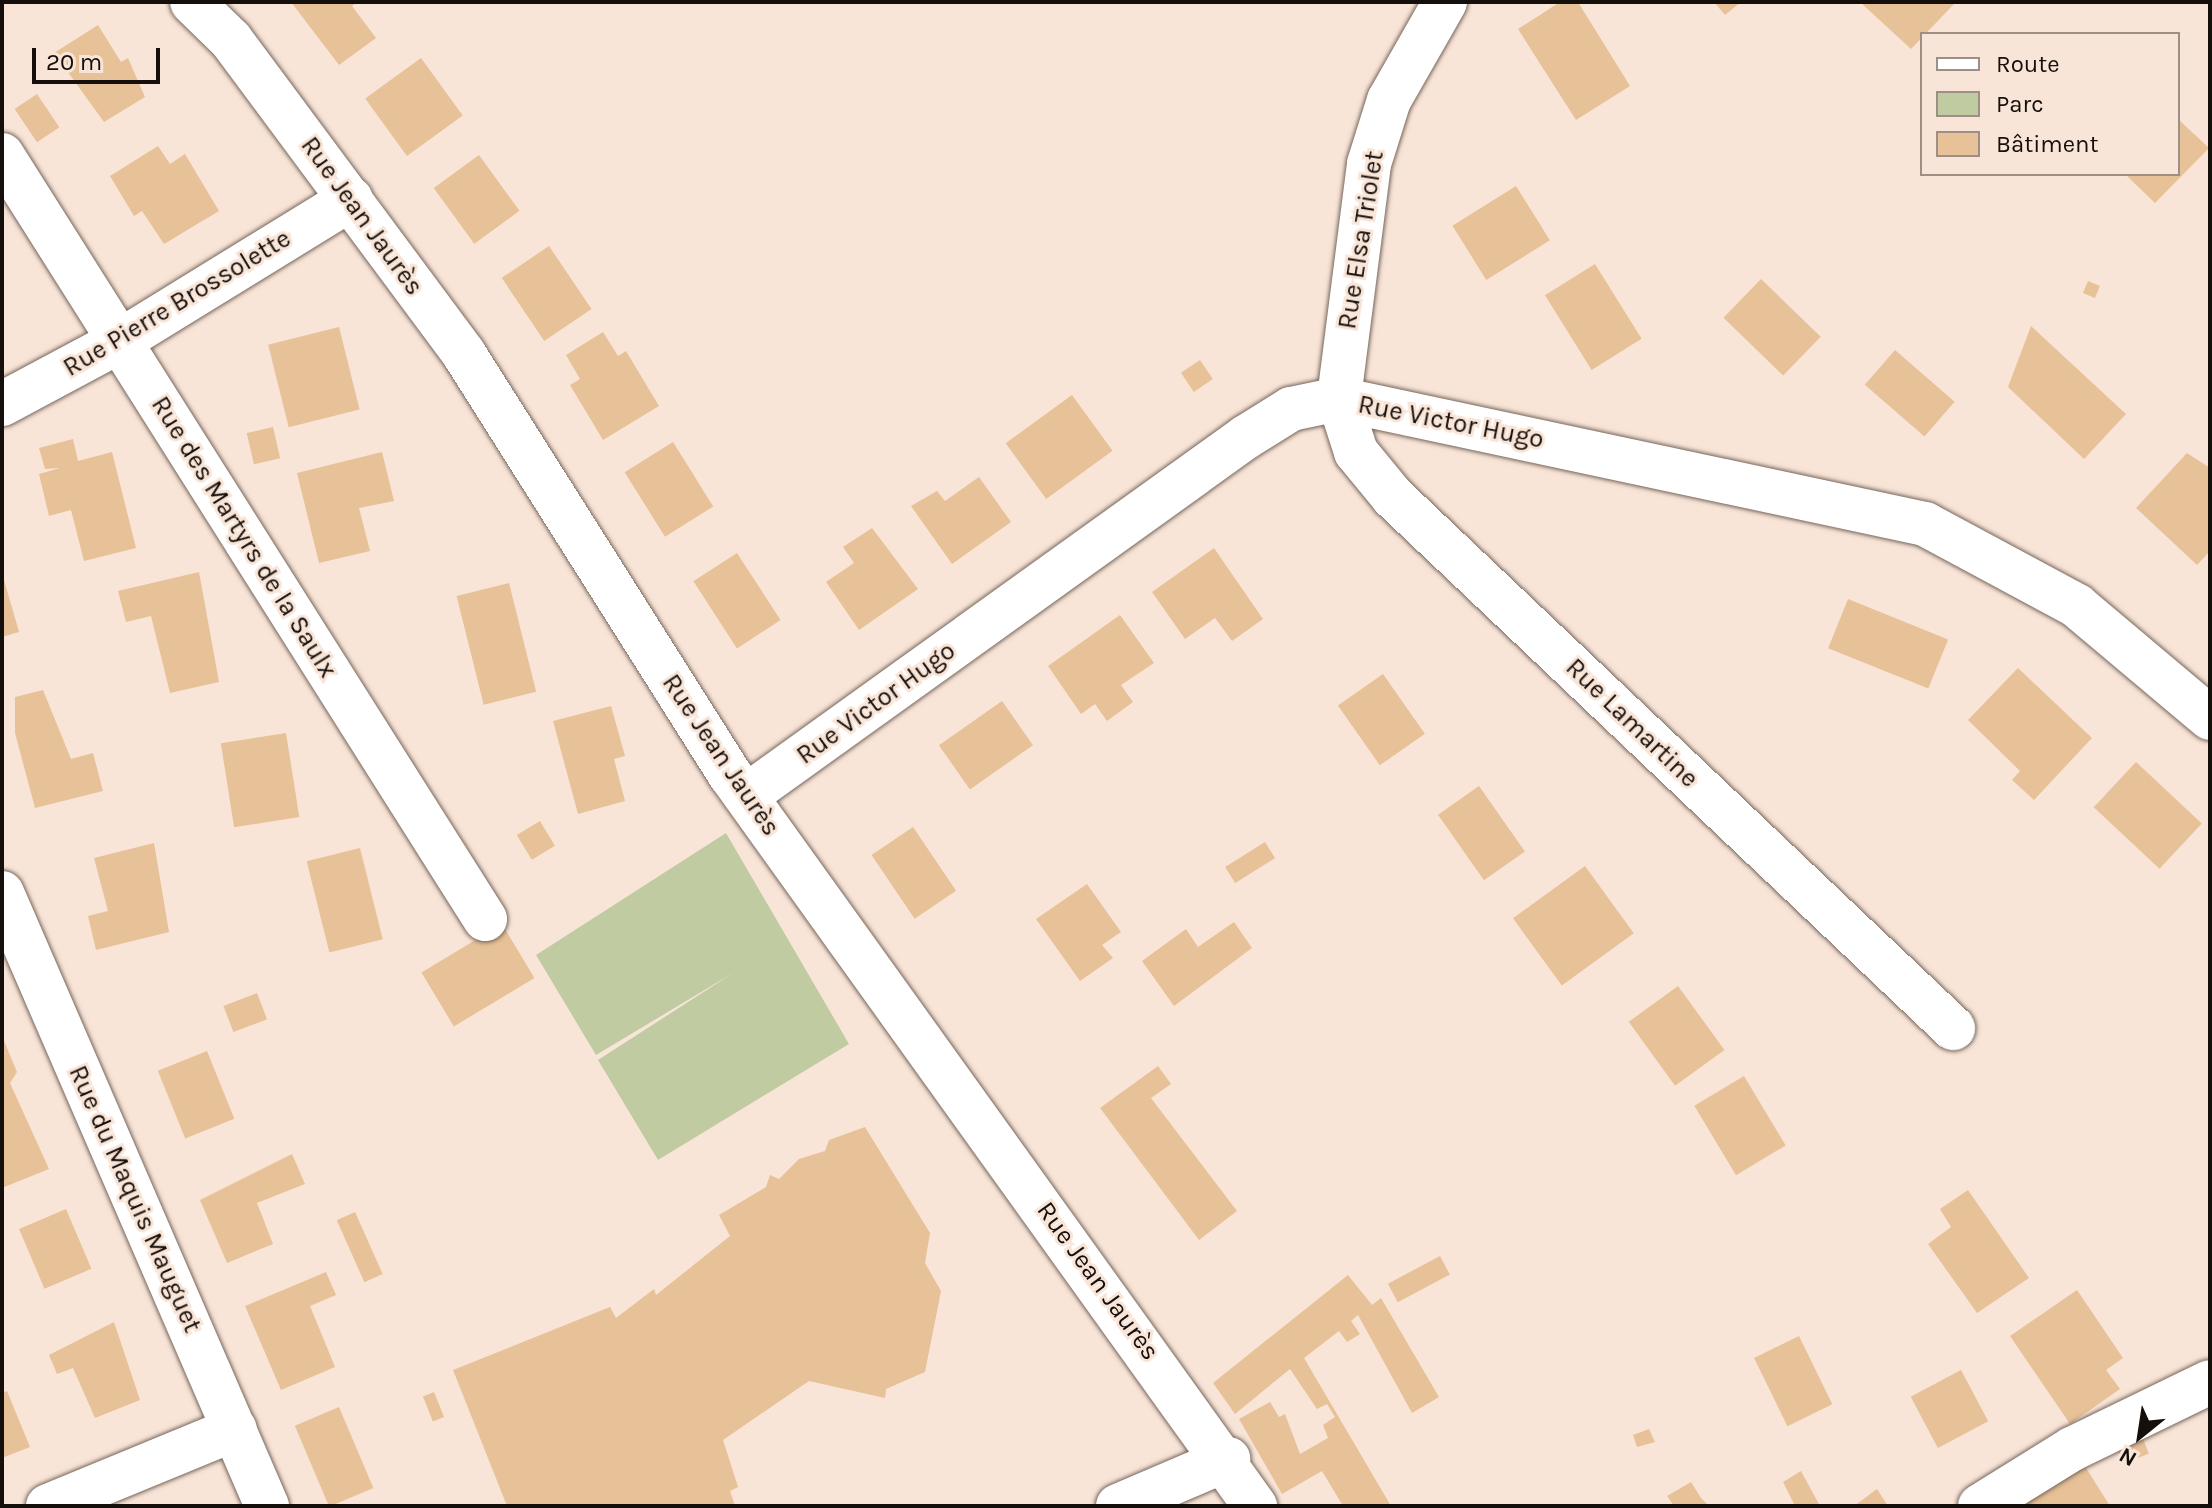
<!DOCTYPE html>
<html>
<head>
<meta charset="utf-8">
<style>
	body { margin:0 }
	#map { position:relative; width:2212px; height:1508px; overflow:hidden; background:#f9e5d8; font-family:Karla,sans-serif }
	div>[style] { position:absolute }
	.green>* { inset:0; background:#c1cba2 }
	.building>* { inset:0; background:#e7c197; transform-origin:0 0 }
	.roads { filter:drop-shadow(0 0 2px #77665b) drop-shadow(0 0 2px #77665b) }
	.street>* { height:44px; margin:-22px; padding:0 22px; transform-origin:22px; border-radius:22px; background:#fff }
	span { translate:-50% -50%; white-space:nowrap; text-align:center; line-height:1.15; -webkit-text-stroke:6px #f9e5d8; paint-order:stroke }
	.street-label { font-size:26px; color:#150f0b }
	.frame { position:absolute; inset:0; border:4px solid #150f0b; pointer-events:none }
	.legend { position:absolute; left:1920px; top:32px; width:260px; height:144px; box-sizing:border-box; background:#f9e5d8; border:2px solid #9e8f86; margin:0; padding:10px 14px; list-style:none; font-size:24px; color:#150f0b }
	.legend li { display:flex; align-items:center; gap:16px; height:40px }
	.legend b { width:40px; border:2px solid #9e8f86 }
	.north { position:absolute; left:2100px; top:1396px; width:80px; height:80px; -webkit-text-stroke:6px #f9e5d8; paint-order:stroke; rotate:210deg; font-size:22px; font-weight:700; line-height:32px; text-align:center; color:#150f0b }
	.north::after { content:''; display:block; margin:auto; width:28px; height:36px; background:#150f0b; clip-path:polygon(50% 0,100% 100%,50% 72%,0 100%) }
	.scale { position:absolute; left:32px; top:48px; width:128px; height:36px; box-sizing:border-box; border:4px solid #150f0b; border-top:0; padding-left:10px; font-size:24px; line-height:28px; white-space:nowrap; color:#150f0b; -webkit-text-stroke:6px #f9e5d8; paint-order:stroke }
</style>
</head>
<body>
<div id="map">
	<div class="green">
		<div style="clip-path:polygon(726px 833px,849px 1044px,658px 1160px,598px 1060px,733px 973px,596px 1055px,536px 955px)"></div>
	</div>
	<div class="building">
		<div style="clip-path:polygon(291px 2px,357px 2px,352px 6px,376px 38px,339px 65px)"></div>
		<div style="clip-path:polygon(1560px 2px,1578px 2px,1630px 86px,1576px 120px,1518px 29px)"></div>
		<div style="clip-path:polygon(1714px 2px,1741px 2px,1725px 15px)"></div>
		<div style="clip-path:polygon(1860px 2px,1952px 2px,1954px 4px,1911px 49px)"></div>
		<div style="clip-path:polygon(98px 25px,121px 62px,128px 58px,145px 97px,104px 122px,54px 53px)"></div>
		<div style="left:421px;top:58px;width:71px;height:69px;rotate:54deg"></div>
		<div style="left:37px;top:94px;width:40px;height:27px;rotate:56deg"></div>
		<div style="clip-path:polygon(2178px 119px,2209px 148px,2155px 203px,2125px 174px,2178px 174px)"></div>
		<div style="clip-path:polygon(158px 146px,170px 164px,185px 154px,219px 211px,164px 244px,142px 211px,134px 216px,110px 176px)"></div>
		<div style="left:479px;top:155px;width:69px;height:56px;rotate:54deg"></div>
		<div style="left:1516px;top:186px;width:64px;height:75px;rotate:58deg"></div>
		<div style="left:549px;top:246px;width:76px;height:57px;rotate:56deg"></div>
		<div style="left:1595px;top:264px;width:88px;height:59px;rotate:58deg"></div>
		<div style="left:1761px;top:279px;width:83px;height:54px;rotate:44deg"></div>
		<div style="left:2088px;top:281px;width:13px;height:13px;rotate:23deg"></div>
		<div style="clip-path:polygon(2031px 326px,2126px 414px,2084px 459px,2008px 387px)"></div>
		<div style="left:339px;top:327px;width:85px;height:73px;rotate:76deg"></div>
		<div style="clip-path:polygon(603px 332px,618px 356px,626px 351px,659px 406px,603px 440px,570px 385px,580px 379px,566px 355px)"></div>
		<div style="left:1895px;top:350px;width:79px;height:46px;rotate:41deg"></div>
		<div style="left:1200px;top:360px;width:23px;height:23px;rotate:56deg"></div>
		<div style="left:1072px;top:395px;width:69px;height:82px;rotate:54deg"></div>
		<div style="left:273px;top:427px;width:32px;height:27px;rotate:77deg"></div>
		<div style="clip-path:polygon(73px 439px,78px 461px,112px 452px,136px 548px,84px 561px,71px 510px,49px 516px,39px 474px,60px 468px,45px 469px,39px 448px)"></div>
		<div style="left:673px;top:442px;width:76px;height:57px;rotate:58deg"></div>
		<div style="clip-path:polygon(382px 452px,394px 501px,359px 508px,370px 551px,319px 563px,297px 473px)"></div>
		<div style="clip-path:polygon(2187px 453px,2210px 468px,2210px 551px,2197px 565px,2136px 508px)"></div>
		<div style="clip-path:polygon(979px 477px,1011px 522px,952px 564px,911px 506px,937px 491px,945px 501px)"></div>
		<div style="clip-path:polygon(872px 528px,918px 589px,859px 630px,826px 582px,854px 563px,843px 547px)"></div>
		<div style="clip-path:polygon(1214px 548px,1263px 619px,1232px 641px,1215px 618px,1185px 639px,1152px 592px)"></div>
		<div style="left:737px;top:553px;width:80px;height:52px;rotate:57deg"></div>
		<div style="clip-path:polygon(199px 572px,219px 682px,170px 693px,151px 616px,126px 622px,118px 591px)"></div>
		<div style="clip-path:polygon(2px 573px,19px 632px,2px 637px)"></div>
		<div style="left:509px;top:583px;width:112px;height:54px;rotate:76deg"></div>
		<div style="left:1848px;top:599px;width:108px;height:53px;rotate:22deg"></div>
		<div style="clip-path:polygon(1120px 615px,1154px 663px,1121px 685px,1133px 702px,1107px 721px,1095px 704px,1081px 714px,1048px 666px)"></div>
		<div style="clip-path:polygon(2018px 668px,2092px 738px,2034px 800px,2012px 780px,2020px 771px,1968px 720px)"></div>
		<div style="left:1383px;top:674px;width:73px;height:55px;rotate:55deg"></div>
		<div style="clip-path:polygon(43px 690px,71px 759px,93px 753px,103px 791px,35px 808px,15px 733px,15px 697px)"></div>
		<div style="left:1002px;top:701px;width:54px;height:77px;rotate:55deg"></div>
		<div style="clip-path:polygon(611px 706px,625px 756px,614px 759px,625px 801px,578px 814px,553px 721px)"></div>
		<div style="left:286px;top:733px;width:85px;height:66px;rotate:81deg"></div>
		<div style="left:2136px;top:762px;width:90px;height:62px;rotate:43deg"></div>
		<div style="left:1479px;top:786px;width:80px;height:50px;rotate:55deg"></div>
		<div style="left:540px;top:821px;width:29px;height:27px;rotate:59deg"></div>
		<div style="left:913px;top:827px;width:77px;height:50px;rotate:56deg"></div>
		<div style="left:1265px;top:842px;width:19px;height:47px;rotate:58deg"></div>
		<div style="clip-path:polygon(154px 843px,169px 932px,96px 950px,88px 916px,108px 911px,94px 858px)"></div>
		<div style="left:360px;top:848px;width:94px;height:55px;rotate:76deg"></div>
		<div style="left:1585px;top:866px;width:83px;height:89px;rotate:54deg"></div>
		<div style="clip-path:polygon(1087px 884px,1121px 932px,1102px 945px,1113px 958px,1080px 981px,1036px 919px)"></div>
		<div style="clip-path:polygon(1234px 922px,1252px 948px,1174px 1006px,1142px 961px,1186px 929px,1198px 947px)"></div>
		<div style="left:502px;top:924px;width:63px;height:94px;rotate:59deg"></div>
		<div style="left:1678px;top:986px;width:79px;height:61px;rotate:54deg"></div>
		<div style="left:257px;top:993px;width:28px;height:36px;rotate:69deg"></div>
		<div style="clip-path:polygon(2px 1036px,17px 1072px,10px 1083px,49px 1169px,2px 1188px)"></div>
		<div style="left:207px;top:1051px;width:73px;height:53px;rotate:68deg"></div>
		<div style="clip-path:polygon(1158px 1066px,1171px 1084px,1151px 1098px,1237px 1211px,1199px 1240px,1100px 1108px)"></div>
		<div style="left:1744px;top:1076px;width:81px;height:58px;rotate:59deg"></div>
		<div style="clip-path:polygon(865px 1127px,930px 1233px,925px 1263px,941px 1291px,925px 1372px,886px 1389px,885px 1398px,809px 1381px,723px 1440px,738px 1487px,730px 1491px,735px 1506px,507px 1506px,453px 1370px,610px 1307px,616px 1318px,654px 1289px,656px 1295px,730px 1236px,719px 1215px,766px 1187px,770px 1175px,779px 1179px,799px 1159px,825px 1151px,829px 1140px)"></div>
		<div style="clip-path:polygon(292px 1154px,305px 1184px,257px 1203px,273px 1244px,227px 1263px,200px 1200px)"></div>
		<div style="clip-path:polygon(1968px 1190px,2029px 1278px,1977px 1313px,1928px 1244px,1951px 1227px,1940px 1209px)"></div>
		<div style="left:66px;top:1209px;width:65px;height:51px;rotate:67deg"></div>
		<div style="left:355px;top:1212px;width:68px;height:20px;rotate:66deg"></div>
		<div style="left:1440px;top:1256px;width:21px;height:59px;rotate:62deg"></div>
		<div style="clip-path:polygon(326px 1272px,336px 1295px,310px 1306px,335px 1367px,281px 1390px,245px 1306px)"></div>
		<div style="clip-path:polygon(1348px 1275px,1372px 1305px,1381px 1298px,1439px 1397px,1412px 1413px,1358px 1315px,1351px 1321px,1360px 1334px,1347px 1342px,1339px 1331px,1304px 1358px,1391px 1506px,1343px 1506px,1322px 1471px,1282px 1494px,1239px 1419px,1270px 1402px,1279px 1417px,1285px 1414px,1300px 1454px,1328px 1438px,1323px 1425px,1335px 1417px,1327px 1404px,1317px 1409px,1290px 1369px,1235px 1414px,1213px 1383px)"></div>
		<div style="clip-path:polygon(2077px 1290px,2123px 1358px,2106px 1370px,2120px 1389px,2070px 1424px,2010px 1336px)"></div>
		<div style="clip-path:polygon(114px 1322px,140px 1400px,95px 1418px,73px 1368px,57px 1374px,49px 1355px)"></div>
		<div style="left:1799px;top:1336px;width:76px;height:50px;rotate:64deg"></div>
		<div style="left:1961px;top:1370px;width:58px;height:57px;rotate:62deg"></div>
		<div style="clip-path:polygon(7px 1391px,30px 1447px,2px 1458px,2px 1393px)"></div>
		<div style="left:434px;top:1392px;width:27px;height:12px;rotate:68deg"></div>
		<div style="left:339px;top:1407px;width:88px;height:48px;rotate:67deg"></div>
		<div style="clip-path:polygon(1649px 1429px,1655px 1442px,1637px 1447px,1633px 1435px)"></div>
		<div style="left:2142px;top:1436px;width:19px;height:28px;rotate:69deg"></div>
		<div style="clip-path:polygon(2083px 1463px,2110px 1506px,2023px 1506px,2041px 1490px)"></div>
		<div style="clip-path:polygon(1801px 1471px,1820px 1506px,1795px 1506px,1783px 1482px)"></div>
		<div style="clip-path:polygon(1691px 1482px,1701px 1498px,1709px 1506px,1674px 1506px,1667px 1496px)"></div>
		<div style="clip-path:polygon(1877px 1489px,1888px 1506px,1854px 1506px)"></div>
	</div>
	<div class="roads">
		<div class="street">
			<div style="left:192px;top:2px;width:54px;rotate:44.3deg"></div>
			<div style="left:231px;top:40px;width:391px;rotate:53.4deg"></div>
			<div style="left:464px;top:354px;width:499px;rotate:57.7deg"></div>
			<div style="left:731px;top:776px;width:899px;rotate:54.33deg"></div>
			<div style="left:1445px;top:2px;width:113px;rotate:119.7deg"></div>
			<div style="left:1389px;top:100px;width:67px;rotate:107.4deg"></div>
			<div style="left:1369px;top:164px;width:237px;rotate:97.3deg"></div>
			<div style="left:1339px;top:399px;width:56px;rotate:72.2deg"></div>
			<div style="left:1356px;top:452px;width:58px;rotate:50.6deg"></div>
			<div style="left:1393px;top:497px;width:772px;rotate:43.48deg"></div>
			<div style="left:2px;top:155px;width:904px;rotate:57.7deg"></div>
			<div style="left:2px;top:404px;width:134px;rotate:-28.1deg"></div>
			<div style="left:120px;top:341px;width:271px;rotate:-31.6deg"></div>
			<div style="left:746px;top:796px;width:616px;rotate:-35.68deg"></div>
			<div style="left:1246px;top:437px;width:53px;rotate:-31.9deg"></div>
			<div style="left:1291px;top:409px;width:49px;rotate:-11.8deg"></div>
			<div style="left:1339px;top:399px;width:599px;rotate:12.04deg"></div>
			<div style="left:1925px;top:524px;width:173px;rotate:28.3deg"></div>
			<div style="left:2077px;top:606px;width:174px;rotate:40.1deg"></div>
			<div style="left:2px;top:893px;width:668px;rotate:66.62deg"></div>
			<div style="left:48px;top:1506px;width:202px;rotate:-22.4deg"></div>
			<div style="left:1118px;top:1506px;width:120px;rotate:-23.1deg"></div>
			<div style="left:1980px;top:1506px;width:108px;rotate:-31.8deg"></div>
			<div style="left:2072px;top:1449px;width:153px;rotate:-25.9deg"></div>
		</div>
	</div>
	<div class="street-label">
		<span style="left:362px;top:216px;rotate:54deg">Rue Jean Jaurès</span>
		<span style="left:1361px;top:240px;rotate:-81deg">Rue Elsa Triolet</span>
		<span style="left:177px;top:303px;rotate:-31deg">Rue Pierre Brossolette</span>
		<span style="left:1451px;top:422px;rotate:11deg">Rue Victor Hugo</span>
		<span style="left:244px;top:537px;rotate:58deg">Rue des Martyrs de la Saulx</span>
		<span style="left:876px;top:703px;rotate:-36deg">Rue Victor Hugo</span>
		<span style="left:1632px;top:723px;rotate:44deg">Rue Lamartine</span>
		<span style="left:721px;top:755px;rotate:56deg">Rue Jean Jaurès</span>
		<span style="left:135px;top:1199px;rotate:66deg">Rue du Maquis Mauguet</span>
		<span style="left:1098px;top:1281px;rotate:54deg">Rue Jean Jaurès</span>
	</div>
	<div class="frame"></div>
	<ul class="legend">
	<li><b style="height:10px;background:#fff"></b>Route</li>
	<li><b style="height:22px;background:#c1cba2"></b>Parc</li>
	<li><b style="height:22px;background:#e7c197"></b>Bâtiment</li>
	</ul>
	<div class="north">N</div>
	<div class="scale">20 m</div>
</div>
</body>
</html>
